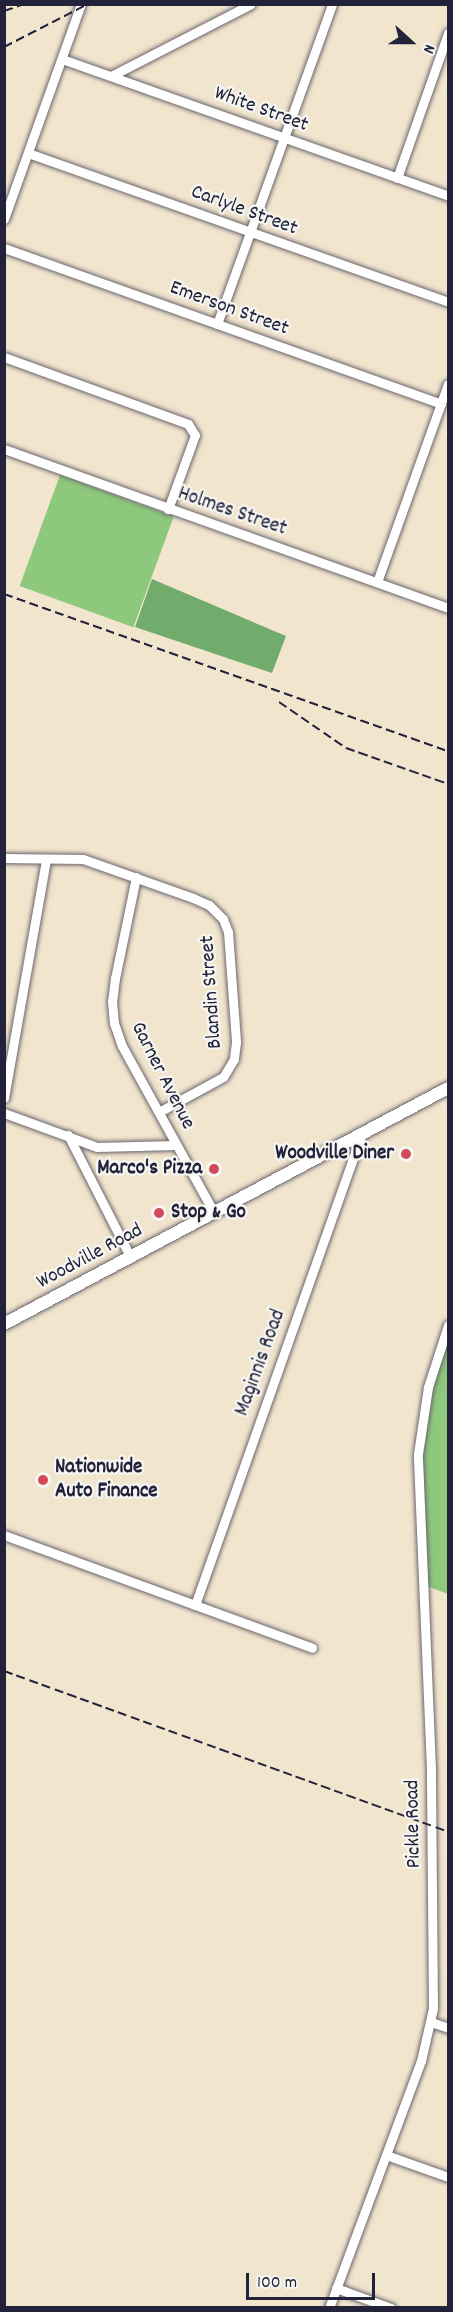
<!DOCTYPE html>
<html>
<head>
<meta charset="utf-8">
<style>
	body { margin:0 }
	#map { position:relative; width:453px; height:2312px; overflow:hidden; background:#f2e5ce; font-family:Dekko,sans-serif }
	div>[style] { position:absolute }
	.green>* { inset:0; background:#8dc87c; transform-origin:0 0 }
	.forest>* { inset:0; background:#72ac6c }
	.roads { filter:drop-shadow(0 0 2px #6b666e) drop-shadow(0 0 2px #6b666e) }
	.minor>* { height:9px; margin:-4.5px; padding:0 4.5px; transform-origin:4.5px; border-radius:4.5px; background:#fff }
	.major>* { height:12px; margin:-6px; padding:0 6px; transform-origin:6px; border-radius:6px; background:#fff }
	.rail>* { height:2px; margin-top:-1px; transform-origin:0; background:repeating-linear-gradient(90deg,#22223b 0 9px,transparent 0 13.5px) }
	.dots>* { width:16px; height:16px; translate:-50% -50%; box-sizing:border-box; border:3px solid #f6f6f2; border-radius:50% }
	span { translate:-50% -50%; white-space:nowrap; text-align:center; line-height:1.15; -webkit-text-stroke:4.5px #f6f6f2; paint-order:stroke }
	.street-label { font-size:21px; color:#22223b }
	.poi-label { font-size:21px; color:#22223b; font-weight:700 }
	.right { translate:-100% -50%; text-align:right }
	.left { translate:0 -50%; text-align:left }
	.frame { position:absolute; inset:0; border:6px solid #22223b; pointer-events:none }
	.north { position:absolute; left:381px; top:12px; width:60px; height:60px; -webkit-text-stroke:4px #f6f6f2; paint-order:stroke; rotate:111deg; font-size:16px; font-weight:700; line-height:24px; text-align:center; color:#22223b }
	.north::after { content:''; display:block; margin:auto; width:21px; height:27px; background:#22223b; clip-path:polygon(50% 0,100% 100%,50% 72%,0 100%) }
	.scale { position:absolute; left:246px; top:2273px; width:129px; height:27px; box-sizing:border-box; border:3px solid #22223b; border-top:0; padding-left:8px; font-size:18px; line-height:21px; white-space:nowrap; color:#22223b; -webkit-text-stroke:4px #f6f6f2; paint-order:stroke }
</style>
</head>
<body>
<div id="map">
	<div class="green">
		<div style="left:60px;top:475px;width:121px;height:118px;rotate:20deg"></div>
		<div style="clip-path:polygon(448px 1325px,448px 1594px,424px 1585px,418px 1454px,422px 1417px)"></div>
	</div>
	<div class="forest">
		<div style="clip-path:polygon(152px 579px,286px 636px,272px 673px,135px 627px)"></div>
	</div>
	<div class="roads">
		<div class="minor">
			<div style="left:62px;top:59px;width:410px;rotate:19.5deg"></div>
			<div style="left:111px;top:76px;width:157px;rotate:-27.2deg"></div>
			<div style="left:28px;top:153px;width:446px;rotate:19.5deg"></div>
			<div style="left:397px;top:178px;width:154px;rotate:-70.6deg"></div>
			<div style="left:4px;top:219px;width:228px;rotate:-70.3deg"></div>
			<div style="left:4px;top:248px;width:464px;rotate:19.6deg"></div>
			<div style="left:217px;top:324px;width:340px;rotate:-70.2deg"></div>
			<div style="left:4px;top:357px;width:196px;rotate:20deg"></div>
			<div style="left:188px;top:424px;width:13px;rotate:58deg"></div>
			<div style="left:195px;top:435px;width:79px;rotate:110deg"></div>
			<div style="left:4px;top:449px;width:472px;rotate:19.7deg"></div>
			<div style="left:377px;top:582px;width:210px;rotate:-70.3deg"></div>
			<div style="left:4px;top:858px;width:79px;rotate:0.7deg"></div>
			<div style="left:83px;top:859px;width:117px;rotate:19.5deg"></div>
			<div style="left:193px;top:898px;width:17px;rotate:24deg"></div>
			<div style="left:209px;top:905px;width:20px;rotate:45deg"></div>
			<div style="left:223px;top:919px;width:14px;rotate:69deg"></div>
			<div style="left:228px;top:932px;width:110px;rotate:85.8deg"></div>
			<div style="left:236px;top:1042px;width:17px;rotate:97deg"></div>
			<div style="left:234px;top:1059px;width:21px;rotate:121deg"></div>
			<div style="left:223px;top:1077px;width:73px;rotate:151.3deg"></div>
			<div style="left:136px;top:877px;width:103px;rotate:101.7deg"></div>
			<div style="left:115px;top:978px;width:23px;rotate:97deg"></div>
			<div style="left:112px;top:1001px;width:22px;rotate:85deg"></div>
			<div style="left:114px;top:1023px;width:24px;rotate:71deg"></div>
			<div style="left:122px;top:1046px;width:191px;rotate:61.1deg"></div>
			<div style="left:4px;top:1098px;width:242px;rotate:-80deg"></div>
			<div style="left:4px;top:1113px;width:99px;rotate:20.1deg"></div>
			<div style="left:97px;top:1147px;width:79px;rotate:-1.5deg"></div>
			<div style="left:68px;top:1135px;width:138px;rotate:62.9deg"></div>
			<div style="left:4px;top:1535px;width:328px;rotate:20.1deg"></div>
			<div style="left:195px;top:1605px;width:501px;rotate:-70.52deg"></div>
			<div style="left:431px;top:2022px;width:18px;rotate:19deg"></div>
			<div style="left:386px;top:2155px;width:66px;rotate:19.5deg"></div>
			<div style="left:336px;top:2288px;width:59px;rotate:20deg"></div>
			<div style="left:329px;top:2308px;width:264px;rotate:-69.6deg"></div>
			<div style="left:421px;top:2061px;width:54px;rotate:-77.2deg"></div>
			<div style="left:433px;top:2008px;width:239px;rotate:-90.5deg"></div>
			<div style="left:431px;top:1769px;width:315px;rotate:-92.4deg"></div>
			<div style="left:418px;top:1454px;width:68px;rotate:-81.5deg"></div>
			<div style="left:428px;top:1387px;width:65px;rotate:-72.1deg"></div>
		</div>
		<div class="major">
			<div style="left:4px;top:1324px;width:503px;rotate:-27.99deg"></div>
		</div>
	</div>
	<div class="rail">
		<div style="left:4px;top:11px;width:21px;rotate:-19deg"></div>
		<div style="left:4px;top:47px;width:94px;rotate:-27.1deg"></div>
		<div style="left:4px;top:594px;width:471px;rotate:19.5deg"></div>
		<div style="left:279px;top:702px;width:81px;rotate:34.5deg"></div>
		<div style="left:346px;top:748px;width:108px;rotate:19.4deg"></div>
		<div style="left:4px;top:1671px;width:472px;rotate:19.9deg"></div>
	</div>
	<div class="dots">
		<div style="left:406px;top:1154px;background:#d1495b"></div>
		<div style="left:214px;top:1169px;background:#d1495b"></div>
		<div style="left:159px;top:1213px;background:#d1495b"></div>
		<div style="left:43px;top:1480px;background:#d1495b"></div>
	</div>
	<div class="street-label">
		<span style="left:261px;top:110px;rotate:20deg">White Street</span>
		<span style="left:244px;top:211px;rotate:20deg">Carlyle Street</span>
		<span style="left:229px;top:309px;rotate:20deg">Emerson Street</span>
		<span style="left:232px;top:512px;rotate:19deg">Holmes Street</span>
		<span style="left:212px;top:992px;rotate:-94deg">Blandin Street</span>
		<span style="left:162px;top:1076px;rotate:63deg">Garner Avenue</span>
		<span style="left:90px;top:1257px;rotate:-28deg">Woodville Road</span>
		<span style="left:261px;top:1363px;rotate:-70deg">Maginnis Road</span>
		<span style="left:414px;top:1824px;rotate:-91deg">Pickle Road</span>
	</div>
	<div class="poi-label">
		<span class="right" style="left:394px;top:1154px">Woodville Diner</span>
		<span class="right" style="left:202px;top:1169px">Marco's Pizza</span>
		<span class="left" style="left:171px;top:1213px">Stop &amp; Go</span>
		<span class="left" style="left:55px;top:1480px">Nationwide<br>Auto Finance</span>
	</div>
	<div class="frame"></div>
	<div class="north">N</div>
	<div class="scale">100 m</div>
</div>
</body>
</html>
